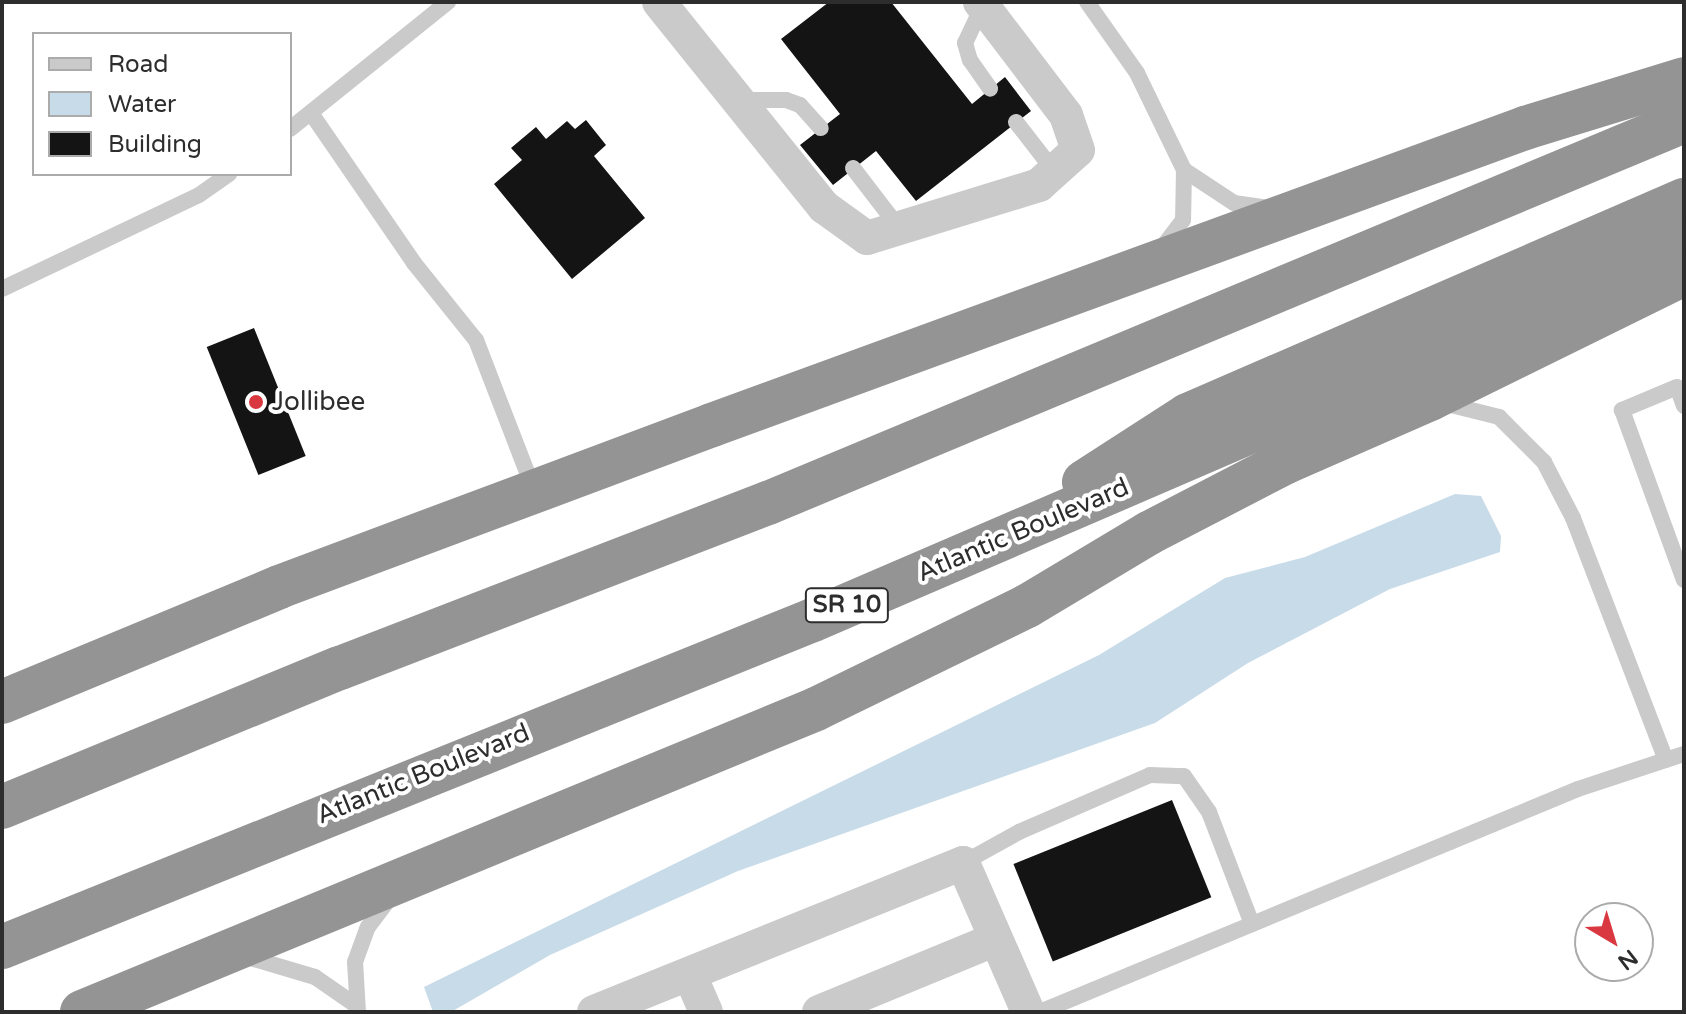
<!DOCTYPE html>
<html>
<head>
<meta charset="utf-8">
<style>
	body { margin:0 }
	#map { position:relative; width:1686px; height:1014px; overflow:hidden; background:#fff; font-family:"Varela Round",sans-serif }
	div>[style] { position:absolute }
	.water>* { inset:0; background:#c8dbe9 }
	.building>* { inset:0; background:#141414; transform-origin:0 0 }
	.lane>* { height:16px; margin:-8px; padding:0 8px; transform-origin:8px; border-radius:8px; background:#cacaca }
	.street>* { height:34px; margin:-17px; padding:0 17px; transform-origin:17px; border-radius:17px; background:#cacaca }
	.highway>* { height:44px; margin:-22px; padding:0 22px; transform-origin:22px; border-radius:22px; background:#949494 }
	.dots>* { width:22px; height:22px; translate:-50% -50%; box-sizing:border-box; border:4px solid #fff; border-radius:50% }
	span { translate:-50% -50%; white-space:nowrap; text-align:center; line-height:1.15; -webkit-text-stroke:8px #fff; paint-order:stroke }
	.shield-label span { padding:2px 6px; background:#fff; border:2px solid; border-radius:6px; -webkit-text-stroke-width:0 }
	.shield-label { font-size:24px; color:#2d2d2d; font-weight:700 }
	.poi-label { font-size:26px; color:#2d2d2d }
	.left { translate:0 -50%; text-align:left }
	.street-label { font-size:26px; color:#2d2d2d }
	.frame { position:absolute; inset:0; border:4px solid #2d2d2d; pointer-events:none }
	.legend { position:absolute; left:32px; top:32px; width:260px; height:144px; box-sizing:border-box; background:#fff; border:2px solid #ababab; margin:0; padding:10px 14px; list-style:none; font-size:24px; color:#2d2d2d }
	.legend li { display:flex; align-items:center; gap:16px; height:40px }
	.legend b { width:40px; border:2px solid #ababab }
	.north { position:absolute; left:1574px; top:902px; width:80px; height:80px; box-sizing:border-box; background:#fff; border:2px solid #ababab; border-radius:50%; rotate:142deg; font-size:22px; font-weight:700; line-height:32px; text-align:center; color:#2d2d2d }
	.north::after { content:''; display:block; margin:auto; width:28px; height:36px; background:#da3841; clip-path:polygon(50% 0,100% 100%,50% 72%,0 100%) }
</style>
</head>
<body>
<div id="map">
	<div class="water">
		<div style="clip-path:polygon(1455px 494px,1481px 496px,1501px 536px,1500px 552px,1390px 589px,1248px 663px,1155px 723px,738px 871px,550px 955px,451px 1012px,433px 1012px,424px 987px,1099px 655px,1225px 578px,1305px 557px)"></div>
	</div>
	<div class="building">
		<div style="clip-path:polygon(829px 2px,891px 2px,972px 104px,1005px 77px,1031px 111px,916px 201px,876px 151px,833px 185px,800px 145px,840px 114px,781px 39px)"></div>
		<div style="clip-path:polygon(586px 120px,606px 145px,594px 156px,645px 218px,572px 279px,494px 184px,522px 160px,511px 148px,536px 127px,546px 139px,567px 121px,575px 129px)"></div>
		<div style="left:254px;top:328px;width:138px;height:51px;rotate:68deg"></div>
		<div style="left:1172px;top:800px;width:105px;height:171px;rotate:68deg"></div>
	</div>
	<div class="lane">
		<div style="left:1087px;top:2px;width:87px;rotate:54.8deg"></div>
		<div style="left:1137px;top:73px;width:108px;rotate:64.1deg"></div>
		<div style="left:1184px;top:170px;width:50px;rotate:91.1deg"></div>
		<div style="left:1183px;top:220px;width:39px;rotate:127deg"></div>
		<div style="left:983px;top:5px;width:42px;rotate:115.3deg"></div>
		<div style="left:965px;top:43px;width:18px;rotate:74deg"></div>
		<div style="left:970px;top:60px;width:35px;rotate:55deg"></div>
		<div style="left:740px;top:100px;width:46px"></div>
		<div style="left:786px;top:100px;width:15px;rotate:20deg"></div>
		<div style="left:800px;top:105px;width:31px;rotate:48deg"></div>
		<div style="left:311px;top:113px;width:182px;rotate:55.5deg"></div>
		<div style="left:414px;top:263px;width:99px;rotate:51.2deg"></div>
		<div style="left:476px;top:340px;width:161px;rotate:68.9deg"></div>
		<div style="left:1016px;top:122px;width:62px;rotate:52.2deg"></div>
		<div style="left:290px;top:129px;width:203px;rotate:-38.8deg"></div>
		<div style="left:853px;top:168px;width:77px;rotate:52.4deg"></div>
		<div style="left:1184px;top:170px;width:60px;rotate:33.4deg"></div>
		<div style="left:1234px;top:203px;width:35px;rotate:8deg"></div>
		<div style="left:2px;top:289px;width:218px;rotate:-25.5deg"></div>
		<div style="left:199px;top:195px;width:37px;rotate:-35deg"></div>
		<div style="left:1443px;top:403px;width:58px;rotate:14deg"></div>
		<div style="left:1499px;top:417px;width:64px;rotate:45deg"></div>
		<div style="left:1544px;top:462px;width:63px;rotate:62.6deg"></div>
		<div style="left:1573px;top:518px;width:259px;rotate:69deg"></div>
		<div style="left:1684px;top:406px;width:20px;rotate:-110deg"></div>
		<div style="left:1677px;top:387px;width:60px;rotate:157.3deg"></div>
		<div style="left:1622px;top:410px;width:181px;rotate:70deg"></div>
		<div style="left:963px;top:863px;width:64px;rotate:-29deg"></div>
		<div style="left:1019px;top:832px;width:143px;rotate:-23.5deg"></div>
		<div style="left:1150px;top:775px;width:34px;rotate:2deg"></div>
		<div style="left:1184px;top:776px;width:44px;rotate:55.2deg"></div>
		<div style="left:1209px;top:812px;width:120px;rotate:69deg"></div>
		<div style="left:244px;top:956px;width:74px;rotate:16.5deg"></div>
		<div style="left:315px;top:977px;width:47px;rotate:34.7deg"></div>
		<div style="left:358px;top:1012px;width:50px;rotate:-93.4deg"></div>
		<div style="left:355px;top:962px;width:37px;rotate:-70deg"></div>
		<div style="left:368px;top:927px;width:39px;rotate:-53deg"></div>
		<div style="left:1040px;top:1012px;width:582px;rotate:-22.51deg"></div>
		<div style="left:1578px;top:789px;width:112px;rotate:-18.3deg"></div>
	</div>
	<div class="street">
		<div style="left:659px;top:2px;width:263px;rotate:51.2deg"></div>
		<div style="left:824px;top:207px;width:53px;rotate:35.8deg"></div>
		<div style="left:867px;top:238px;width:180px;rotate:-17.1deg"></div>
		<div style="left:1039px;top:185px;width:52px;rotate:-41.9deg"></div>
		<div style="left:1078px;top:150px;width:37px;rotate:-109deg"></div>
		<div style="left:1066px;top:115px;width:142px;rotate:-127.3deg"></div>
		<div style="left:690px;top:975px;width:40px;rotate:66.6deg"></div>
		<div style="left:594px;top:1012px;width:398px;rotate:-22deg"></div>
		<div style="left:963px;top:863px;width:163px;rotate:66.4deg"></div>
		<div style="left:819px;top:1012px;width:191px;rotate:-22.4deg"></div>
	</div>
	<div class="highway">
		<div style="left:1084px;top:482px;width:124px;rotate:-32.8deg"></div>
		<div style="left:1188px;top:415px;width:541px;rotate:-23.44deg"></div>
		<div style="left:2px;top:702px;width:300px;rotate:-22.5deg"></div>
		<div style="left:279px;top:587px;width:462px;rotate:-20.5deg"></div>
		<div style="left:712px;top:425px;width:866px;rotate:-20.07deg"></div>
		<div style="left:1525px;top:128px;width:166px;rotate:-17.1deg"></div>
		<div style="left:2px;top:807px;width:365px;rotate:-22.4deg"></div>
		<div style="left:340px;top:668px;width:459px;rotate:-21.1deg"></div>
		<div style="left:768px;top:503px;width:992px;rotate:-22.64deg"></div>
		<div style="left:2px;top:947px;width:874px;rotate:-21.96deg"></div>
		<div style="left:813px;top:620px;width:948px;rotate:-23.29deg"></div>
		<div style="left:82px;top:1012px;width:794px;rotate:-22.43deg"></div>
		<div style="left:816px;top:709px;width:235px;rotate:-26deg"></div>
		<div style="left:1027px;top:606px;width:142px;rotate:-30.9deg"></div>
		<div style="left:1149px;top:533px;width:154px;rotate:-27.4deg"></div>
		<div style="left:1286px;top:462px;width:157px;rotate:-23.6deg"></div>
		<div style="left:1430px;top:399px;width:283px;rotate:-26.2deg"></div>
	</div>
	<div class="dots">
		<div style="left:256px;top:402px;background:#da3841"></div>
	</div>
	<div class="shield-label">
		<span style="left:847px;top:605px">SR 10</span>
	</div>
	<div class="poi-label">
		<span class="left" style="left:272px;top:402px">Jollibee</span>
	</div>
	<div class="street-label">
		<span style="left:1023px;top:530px;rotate:-23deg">Atlantic Boulevard</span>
		<span style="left:423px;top:774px;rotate:-22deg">Atlantic Boulevard</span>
	</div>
	<div class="frame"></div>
	<ul class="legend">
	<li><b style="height:10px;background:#cacaca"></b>Road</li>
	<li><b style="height:22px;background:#c8dbe9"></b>Water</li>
	<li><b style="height:22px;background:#141414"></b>Building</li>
	</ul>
	<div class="north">N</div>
</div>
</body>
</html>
